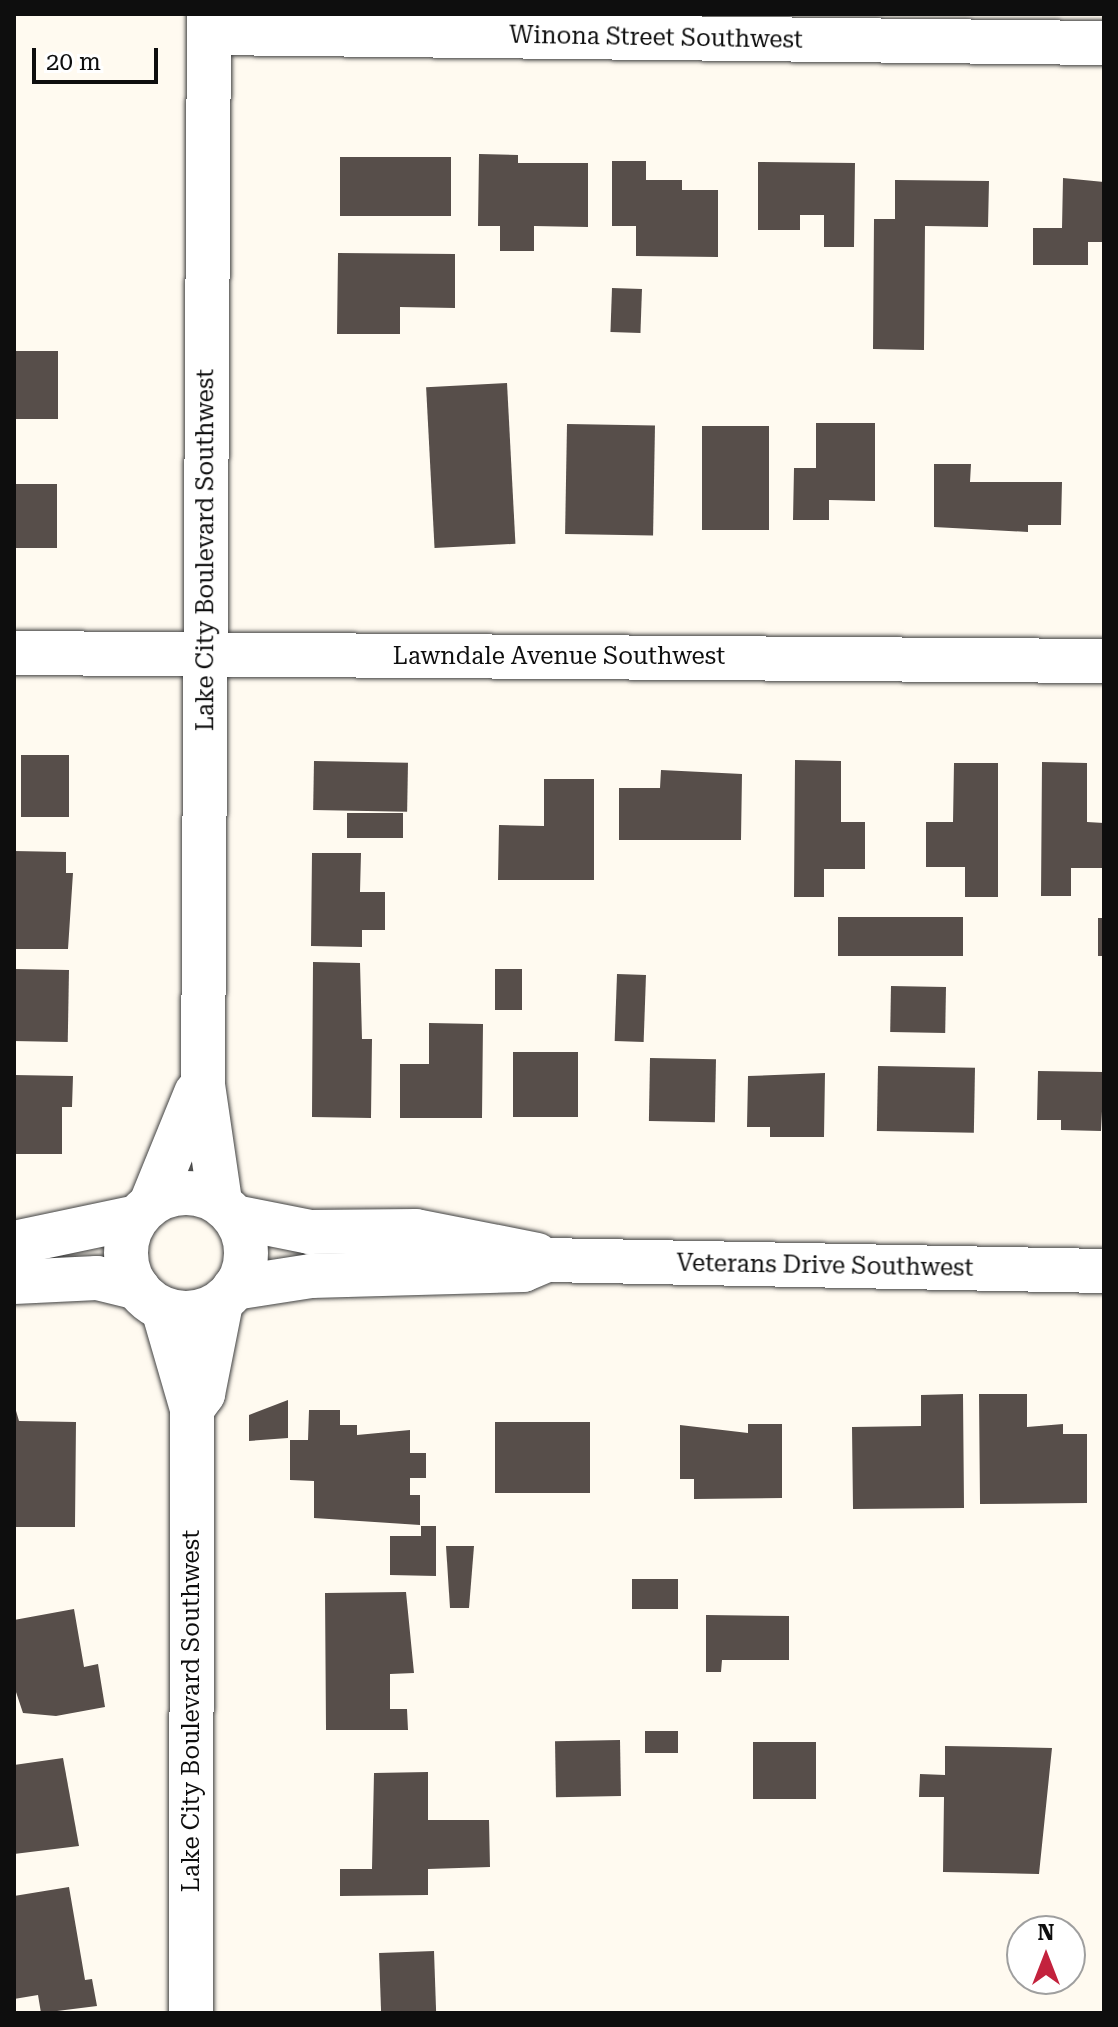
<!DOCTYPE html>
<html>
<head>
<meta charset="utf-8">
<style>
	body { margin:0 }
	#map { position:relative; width:1118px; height:2027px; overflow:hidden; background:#fffaf0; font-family:"Roboto Serif",serif }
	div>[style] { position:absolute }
	.building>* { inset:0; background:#574e4a; transform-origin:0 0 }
	.roads { filter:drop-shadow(0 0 2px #414141) drop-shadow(0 0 2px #414141) }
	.minor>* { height:44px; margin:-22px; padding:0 22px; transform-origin:22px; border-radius:22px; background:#fff }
	.minor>.ring { margin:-22px; padding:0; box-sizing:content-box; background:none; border:44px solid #fff; border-radius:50% }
	span { translate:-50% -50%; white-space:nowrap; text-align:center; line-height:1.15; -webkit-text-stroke:8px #fff; paint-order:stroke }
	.street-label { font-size:24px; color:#0e0e0e }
	.frame { position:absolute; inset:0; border:16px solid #0e0e0e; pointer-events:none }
	.north { position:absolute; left:1006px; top:1915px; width:80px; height:80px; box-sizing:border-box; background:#fff; border:2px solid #9f9f9f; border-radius:50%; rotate:0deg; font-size:22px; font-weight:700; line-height:32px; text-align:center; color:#0e0e0e }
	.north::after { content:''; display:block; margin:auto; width:28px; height:36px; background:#c3223d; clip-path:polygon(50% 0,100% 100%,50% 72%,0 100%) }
	.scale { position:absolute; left:32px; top:48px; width:126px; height:36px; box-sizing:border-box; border:4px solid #0e0e0e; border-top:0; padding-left:10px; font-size:24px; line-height:28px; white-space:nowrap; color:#0e0e0e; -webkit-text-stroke:6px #fff; paint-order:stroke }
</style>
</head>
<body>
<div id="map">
	<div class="building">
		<div style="clip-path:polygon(479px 154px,518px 155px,518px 163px,588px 163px,588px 227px,534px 226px,534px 251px,500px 251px,500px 226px,478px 226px)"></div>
		<div style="left:340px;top:157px;width:111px;height:59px"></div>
		<div style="clip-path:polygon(612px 161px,646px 161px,646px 180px,682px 180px,682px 190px,718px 190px,718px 257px,636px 256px,636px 226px,612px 226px)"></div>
		<div style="clip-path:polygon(758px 162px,855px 163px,854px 247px,824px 247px,824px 215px,800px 215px,800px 230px,758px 230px)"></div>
		<div style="clip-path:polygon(1063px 178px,1104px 182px,1104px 242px,1088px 242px,1088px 265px,1033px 265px,1033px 228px,1062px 228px)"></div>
		<div style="clip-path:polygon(895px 180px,989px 181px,988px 227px,925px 226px,924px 350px,873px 349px,874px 219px,895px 219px)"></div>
		<div style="clip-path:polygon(338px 253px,455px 254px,455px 308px,400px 307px,400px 334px,337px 334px)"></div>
		<div style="left:612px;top:288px;width:30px;height:44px;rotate:2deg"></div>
		<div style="left:14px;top:351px;width:44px;height:68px"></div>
		<div style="left:507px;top:383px;width:161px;height:81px;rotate:87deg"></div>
		<div style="clip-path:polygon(816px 423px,875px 423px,875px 501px,829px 500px,829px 520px,793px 520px,794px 468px,816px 468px)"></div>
		<div style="left:567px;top:424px;width:88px;height:110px;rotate:1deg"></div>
		<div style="left:702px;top:426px;width:67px;height:104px"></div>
		<div style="clip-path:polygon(934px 464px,971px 464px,970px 482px,1062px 482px,1061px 525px,1028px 525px,1028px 532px,934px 527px)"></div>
		<div style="left:14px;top:484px;width:43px;height:64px"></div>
		<div style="left:21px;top:755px;width:48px;height:62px"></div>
		<div style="clip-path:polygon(795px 760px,841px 761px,841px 822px,865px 822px,865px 869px,824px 869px,824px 897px,794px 897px)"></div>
		<div style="left:314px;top:761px;width:94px;height:49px;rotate:1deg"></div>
		<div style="clip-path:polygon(1042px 762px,1087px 763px,1087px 822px,1104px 823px,1104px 868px,1071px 868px,1071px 896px,1041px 896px)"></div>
		<div style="clip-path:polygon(954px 763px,998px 763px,998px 897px,965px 897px,965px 867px,926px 867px,926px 822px,953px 822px)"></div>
		<div style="clip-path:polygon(661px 770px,742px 774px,741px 840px,619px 840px,619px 788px,660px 788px)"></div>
		<div style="clip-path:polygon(544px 779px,594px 779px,594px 880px,498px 880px,499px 825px,544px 826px)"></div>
		<div style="left:347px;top:813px;width:56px;height:25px"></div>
		<div style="clip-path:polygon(14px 851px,66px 852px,66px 873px,73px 873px,68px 949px,14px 949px)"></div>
		<div style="clip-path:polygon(312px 853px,361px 853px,360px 892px,385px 892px,385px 930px,362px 930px,362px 947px,311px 946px)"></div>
		<div style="left:838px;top:917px;width:125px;height:39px"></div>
		<div style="left:1098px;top:918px;width:6px;height:38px"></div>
		<div style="clip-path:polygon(313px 962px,360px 963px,362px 1039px,372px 1039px,371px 1118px,312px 1117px)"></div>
		<div style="left:14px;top:969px;width:55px;height:72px;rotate:1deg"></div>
		<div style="left:495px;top:969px;width:27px;height:41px"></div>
		<div style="left:617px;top:974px;width:29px;height:67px;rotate:2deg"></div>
		<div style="left:891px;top:986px;width:55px;height:46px;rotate:1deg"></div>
		<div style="clip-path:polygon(429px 1023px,483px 1024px,482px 1118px,400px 1118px,400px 1064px,429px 1064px)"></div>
		<div style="left:513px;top:1052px;width:65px;height:65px"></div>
		<div style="left:650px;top:1058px;width:66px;height:63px;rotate:1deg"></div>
		<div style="left:878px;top:1066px;width:97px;height:65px;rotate:1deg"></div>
		<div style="clip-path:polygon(1038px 1071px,1104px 1072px,1101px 1131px,1061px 1130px,1061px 1120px,1037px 1120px)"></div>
		<div style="clip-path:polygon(825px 1073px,824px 1137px,770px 1137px,770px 1127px,747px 1127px,748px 1076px)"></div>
		<div style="clip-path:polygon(14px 1075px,73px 1076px,72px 1107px,62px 1107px,62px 1154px,14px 1154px)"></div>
		<div style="clip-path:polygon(963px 1394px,964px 1508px,853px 1509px,852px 1427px,921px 1426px,921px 1395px)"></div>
		<div style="clip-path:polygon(979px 1394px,1027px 1394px,1027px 1427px,1063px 1424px,1063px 1434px,1087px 1434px,1087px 1503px,980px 1504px)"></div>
		<div style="clip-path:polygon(288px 1400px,288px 1438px,249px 1441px,249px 1415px)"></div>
		<div style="clip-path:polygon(14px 1404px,19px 1421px,76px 1422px,75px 1527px,14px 1527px)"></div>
		<div style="clip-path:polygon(309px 1410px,340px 1410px,340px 1425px,357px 1425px,357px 1435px,410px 1430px,410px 1453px,426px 1453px,426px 1478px,410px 1478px,410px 1495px,420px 1495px,420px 1525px,314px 1518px,314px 1481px,290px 1480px,290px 1440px,308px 1440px)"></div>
		<div style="left:495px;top:1422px;width:95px;height:71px"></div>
		<div style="clip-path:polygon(748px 1424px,782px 1424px,782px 1498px,694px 1499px,694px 1479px,680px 1479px,680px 1425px,748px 1433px)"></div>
		<div style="clip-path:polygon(421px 1526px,436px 1526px,436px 1576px,390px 1575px,390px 1536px,421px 1536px)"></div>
		<div style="clip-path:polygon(446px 1546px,474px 1546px,469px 1608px,450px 1608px)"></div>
		<div style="left:632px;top:1579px;width:46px;height:30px"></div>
		<div style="clip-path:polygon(406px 1592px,414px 1673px,390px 1674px,390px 1709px,407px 1709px,408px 1730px,326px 1730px,325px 1593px)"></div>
		<div style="clip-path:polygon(74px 1609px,84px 1667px,98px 1664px,105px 1707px,56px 1716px,23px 1713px,14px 1686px,14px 1620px)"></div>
		<div style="clip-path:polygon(706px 1615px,789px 1616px,789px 1660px,722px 1660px,721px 1672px,706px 1672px)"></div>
		<div style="left:645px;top:1731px;width:33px;height:22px"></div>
		<div style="left:620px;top:1740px;width:56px;height:65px;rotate:89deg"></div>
		<div style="left:753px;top:1742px;width:63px;height:57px"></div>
		<div style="clip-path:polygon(945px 1746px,1052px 1748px,1039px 1874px,943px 1872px,944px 1797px,919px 1797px,920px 1774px,945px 1775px)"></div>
		<div style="clip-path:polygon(63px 1758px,79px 1846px,14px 1854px,14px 1765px)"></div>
		<div style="clip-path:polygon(428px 1772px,428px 1820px,489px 1820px,490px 1867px,428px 1869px,428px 1895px,340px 1896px,340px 1869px,372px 1869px,374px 1773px)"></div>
		<div style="clip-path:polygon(69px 1887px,85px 1980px,92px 1979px,97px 2006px,41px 2013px,38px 1995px,14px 1999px,14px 1896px)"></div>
		<div style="left:434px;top:1951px;width:62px;height:55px;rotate:88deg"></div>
	</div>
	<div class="roads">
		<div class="minor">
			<div style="left:209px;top:14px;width:1071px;rotate:90.32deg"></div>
			<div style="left:203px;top:1085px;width:118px;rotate:81.7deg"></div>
			<div style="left:209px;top:33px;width:895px;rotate:0.64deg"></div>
			<div style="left:14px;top:653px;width:1090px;rotate:0.42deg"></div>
			<div class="ring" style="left:126px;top:1193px;width:76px;height:76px"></div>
			<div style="left:152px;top:1201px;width:117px;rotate:-67.8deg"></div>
			<div style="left:235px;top:1217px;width:76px;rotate:11.3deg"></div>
			<div style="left:310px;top:1232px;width:106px;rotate:-0.5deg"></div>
			<div style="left:416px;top:1231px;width:123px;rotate:11.2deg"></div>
			<div style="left:14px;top:1243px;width:126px;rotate:-11.9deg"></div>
			<div style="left:14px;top:1282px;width:83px;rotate:-2.8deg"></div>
			<div style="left:97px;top:1278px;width:42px;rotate:13.7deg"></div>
			<div style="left:234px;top:1288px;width:78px;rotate:-8.9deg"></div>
			<div style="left:311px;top:1276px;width:212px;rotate:-1.6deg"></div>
			<div style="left:523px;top:1270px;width:25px;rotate:-23deg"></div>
			<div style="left:546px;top:1260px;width:558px;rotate:1.13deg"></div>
			<div style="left:163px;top:1309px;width:104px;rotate:73.8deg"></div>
			<div style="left:192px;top:1409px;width:604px;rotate:90.09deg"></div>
			<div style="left:192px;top:1409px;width:19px;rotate:-54deg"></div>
			<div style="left:203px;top:1394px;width:93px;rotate:-78.8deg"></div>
		</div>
	</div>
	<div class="street-label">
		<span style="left:656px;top:38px;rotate:1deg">Winona Street Southwest</span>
		<span style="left:206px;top:550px;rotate:-90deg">Lake City Boulevard Southwest</span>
		<span style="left:559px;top:657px">Lawndale Avenue Southwest</span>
		<span style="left:825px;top:1266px;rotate:1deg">Veterans Drive Southwest</span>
		<span style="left:192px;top:1711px;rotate:-90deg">Lake City Boulevard Southwest</span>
	</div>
	<div class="frame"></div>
	<div class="north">N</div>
	<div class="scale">20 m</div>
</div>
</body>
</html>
